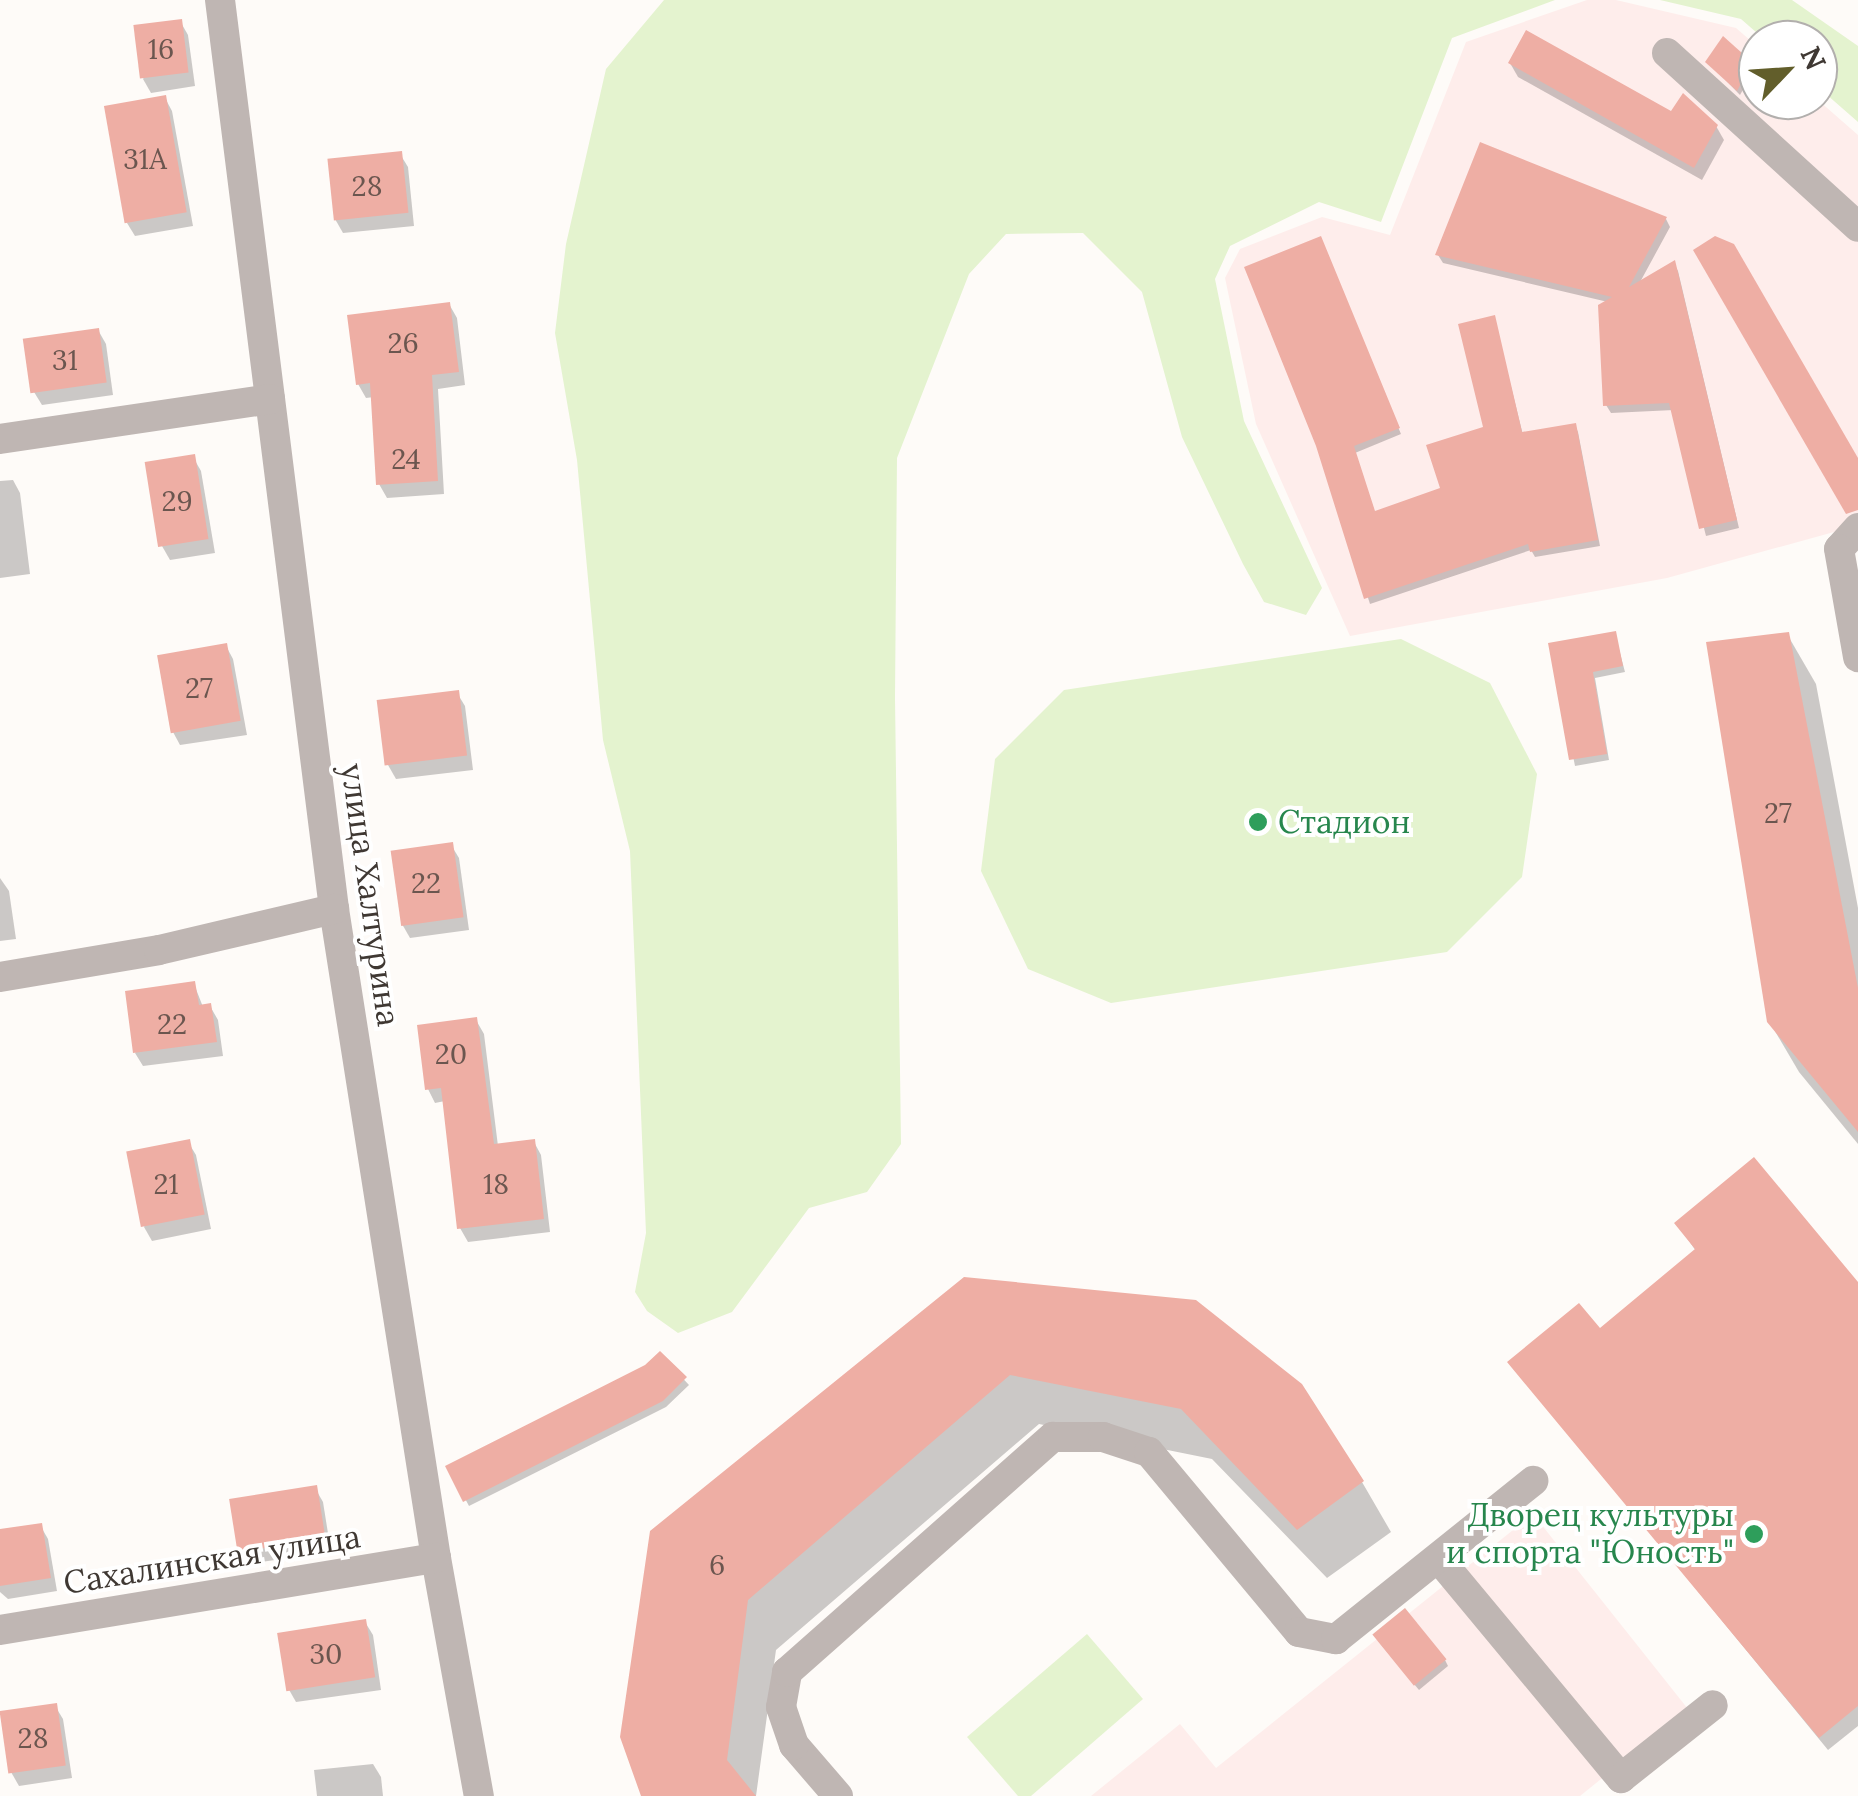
<!DOCTYPE html>
<html>
<head>
<meta charset="utf-8">
<style>
	body { margin:0 }
	#map { position:relative; width:1858px; height:1796px; overflow:hidden; background:#fefbf8; font-family:Lora,serif }
	div>[style] { position:absolute }
	.industrial>* { inset:0; background:#feedeb }
	.green>* { inset:0; background:#e4f3cf }
	.shadow>* { inset:0; background:#0003 }
	.building>* { inset:0; background:#eeaea4; transform-origin:0 0 }
	.minor>* { height:30px; margin:-15px; padding:0 15px; transform-origin:15px; border-radius:15px; background:#bfb6b3 }
	.dots>* { width:28px; height:28px; translate:-50% -50%; box-sizing:border-box; border:5px solid #fff; border-radius:50% }
	span { translate:-50% -50%; white-space:nowrap; text-align:center; line-height:1.15; -webkit-text-stroke:8px #fff; paint-order:stroke }
	.number-label { font-size:28px; color:#6b564f }
	.number-label span { -webkit-text-stroke-width:0 }
	.leisure-label { font-size:32px; color:#27864d }
	.left { translate:0 -50%; text-align:left }
	.right { translate:-100% -50%; text-align:right }
	.street-label { font-size:32px; color:#3f3833 }
	.north { position:absolute; left:1738px; top:20px; width:100px; height:100px; box-sizing:border-box; background:#fff; border:2px solid #b2afad; border-radius:50%; rotate:65deg; font-size:28px; font-weight:700; line-height:40px; text-align:center; color:#3f3833 }
	.north::after { content:''; display:block; margin:auto; width:35px; height:45px; background:#625e2b; clip-path:polygon(50% 0,100% 100%,50% 72%,0 100%) }
</style>
</head>
<body>
<div id="map">
	<div class="industrial">
		<div style="clip-path:polygon(1587px 0,1616px 0,1736px 28px,1758px 47px,1758px 100px,1818px 100px,1858px 135px,1858px 520px,1834px 532px,1667px 578px,1350px 636px,1256px 424px,1225px 278px,1240px 249px,1322px 217px,1390px 235px,1466px 42px)"></div>
		<div style="clip-path:polygon(1533px 1514px,1688px 1709px,1580px 1796px,1091px 1796px,1180px 1724px,1216px 1768px)"></div>
	</div>
	<div class="green">
		<div style="clip-path:polygon(664px 0,1555px 0,1452px 38px,1381px 222px,1319px 202px,1230px 246px,1215px 279px,1244px 421px,1322px 588px,1306px 615px,1264px 602px,1243px 564px,1182px 437px,1142px 292px,1083px 233px,1006px 234px,969px 274px,897px 458px,895px 698px,901px 1144px,867px 1192px,809px 1208px,732px 1312px,678px 1333px,647px 1311px,635px 1292px,646px 1233px,630px 851px,603px 740px,577px 460px,555px 333px,566px 244px,606px 69px)"></div>
		<div style="clip-path:polygon(1660px 0,1792px 0,1858px 46px,1858px 122px,1818px 87px,1818px 40px,1765px 40px,1741px 19px)"></div>
		<div style="clip-path:polygon(1401px 639px,1490px 683px,1537px 774px,1522px 877px,1447px 952px,1111px 1003px,1028px 969px,981px 871px,995px 759px,1064px 690px)"></div>
		<div style="clip-path:polygon(1087px 1634px,1143px 1699px,1031px 1796px,1018px 1796px,967px 1737px)"></div>
	</div>
	<div class="shadow">
		<div style="clip-path:polygon(180px 21px,188px 35px,195px 86px,151px 93px,143px 79px)"></div>
		<div style="clip-path:polygon(1708px 62px,1750px 64px,1754px 70px,1740px 95px)"></div>
		<div style="clip-path:polygon(1510px 63px,1716px 126px,1724px 140px,1702px 180px,1518px 77px)"></div>
		<div style="clip-path:polygon(165px 98px,172px 111px,193px 226px,135px 236px,127px 223px)"></div>
		<div style="clip-path:polygon(400px 154px,408px 167px,414px 226px,343px 233px,335px 219px)"></div>
		<div style="clip-path:polygon(1666px 219px,1670px 227px,1639px 284px,1674px 264px,1678px 271px,1739px 528px,1706px 536px,1674px 410px,1611px 413px,1606px 405px,1608px 302px,1443px 263px,1438px 255px)"></div>
		<div style="clip-path:polygon(1323px 245px,1401px 434px,1355px 453px,1375px 513px,1443px 490px,1486px 429px,1494px 318px,1523px 435px,1575px 426px,1578px 432px,1600px 546px,1535px 557px,1531px 550px,1370px 604px,1319px 445px)"></div>
		<div style="clip-path:polygon(449px 304px,457px 318px,465px 385px,438px 389px,444px 494px,387px 498px,379px 484px,374px 397px,366px 398px,358px 384px)"></div>
		<div style="clip-path:polygon(98px 330px,106px 344px,113px 395px,42px 405px,34px 392px)"></div>
		<div style="clip-path:polygon(193px 457px,201px 471px,215px 553px,170px 560px,162px 546px)"></div>
		<div style="clip-path:polygon(13px 480px,20px 493px,30px 574px,0 578px,0 481px)"></div>
		<div style="clip-path:polygon(1615px 634px,1625px 672px,1595px 678px,1609px 760px,1575px 766px,1551px 645px)"></div>
		<div style="clip-path:polygon(1787px 634px,1816px 684px,1858px 908px,1858px 1144px,1799px 1072px,1769px 1021px)"></div>
		<div style="clip-path:polygon(226px 646px,233px 659px,247px 735px,180px 745px,173px 732px)"></div>
		<div style="clip-path:polygon(457px 693px,465px 706px,473px 770px,396px 779px,388px 765px)"></div>
		<div style="clip-path:polygon(451px 845px,459px 858px,469px 930px,410px 938px,402px 924px)"></div>
		<div style="clip-path:polygon(0 878px,9px 891px,16px 939px,0 941px)"></div>
		<div style="clip-path:polygon(194px 984px,203px 1007px,210px 1006px,218px 1020px,223px 1056px,143px 1066px,135px 1053px)"></div>
		<div style="clip-path:polygon(476px 1020px,484px 1034px,498px 1146px,534px 1142px,541px 1155px,550px 1232px,468px 1242px,460px 1228px,445px 1101px,435px 1103px,428px 1089px)"></div>
		<div style="clip-path:polygon(188px 1142px,196px 1155px,211px 1229px,152px 1241px,144px 1227px)"></div>
		<div style="clip-path:polygon(1677px 1224px,1858px 1286px,1858px 1726px,1828px 1750px,1510px 1362px,1600px 1332px,1696px 1251px)"></div>
		<div style="clip-path:polygon(964px 1279px,1362px 1482px,1391px 1532px,1327px 1578px,1212px 1459px,1039px 1424px,776px 1650px,756px 1796px,644px 1796px,623px 1737px)"></div>
		<div style="clip-path:polygon(660px 1354px,689px 1385px,666px 1407px,469px 1506px,448px 1467px,646px 1367px)"></div>
		<div style="clip-path:polygon(315px 1488px,323px 1502px,331px 1552px,247px 1564px,240px 1551px)"></div>
		<div style="clip-path:polygon(40px 1525px,48px 1539px,57px 1591px,8px 1599px,0 1592px,0 1532px)"></div>
		<div style="clip-path:polygon(365px 1622px,373px 1635px,381px 1690px,296px 1702px,288px 1688px)"></div>
		<div style="clip-path:polygon(1378px 1641px,1445px 1660px,1448px 1666px,1419px 1690px)"></div>
		<div style="clip-path:polygon(55px 1706px,63px 1719px,72px 1778px,19px 1786px,11px 1772px)"></div>
		<div style="clip-path:polygon(373px 1764px,381px 1777px,383px 1796px,317px 1796px,314px 1770px)"></div>
	</div>
	<div class="building">
		<div style="left:182px;top:19px;width:54px;height:49px;rotate:83deg"></div>
		<div style="clip-path:polygon(1526px 30px,1671px 111px,1683px 93px,1718px 125px,1694px 168px,1508px 63px)"></div>
		<div style="clip-path:polygon(1723px 36px,1752px 62px,1737px 91px,1705px 62px)"></div>
		<div style="left:166px;top:95px;width:119px;height:63px;rotate:80deg"></div>
		<div style="clip-path:polygon(1480px 142px,1667px 217px,1629px 287px,1675px 260px,1737px 520px,1699px 529px,1669px 403px,1603px 406px,1598px 305px,1612px 297px,1435px 255px)"></div>
		<div style="left:402px;top:151px;width:62px;height:75px;rotate:84deg"></div>
		<div style="clip-path:polygon(1321px 236px,1400px 428px,1354px 446px,1375px 511px,1440px 488px,1426px 445px,1483px 427px,1458px 324px,1495px 315px,1522px 432px,1576px 423px,1598px 540px,1530px 552px,1528px 544px,1364px 599px,1316px 446px,1244px 267px)"></div>
		<div style="clip-path:polygon(1715px 236px,1734px 244px,1858px 458px,1858px 510px,1846px 514px,1693px 250px)"></div>
		<div style="clip-path:polygon(450px 302px,459px 372px,432px 375px,438px 481px,376px 485px,370px 383px,356px 385px,347px 315px)"></div>
		<div style="left:99px;top:328px;width:55px;height:77px;rotate:82deg"></div>
		<div style="left:195px;top:454px;width:86px;height:51px;rotate:81deg"></div>
		<div style="clip-path:polygon(1616px 631px,1623px 666px,1593px 672px,1607px 754px,1569px 760px,1548px 643px)"></div>
		<div style="clip-path:polygon(1789px 632px,1858px 988px,1858px 1132px,1767px 1022px,1706px 642px)"></div>
		<div style="left:227px;top:643px;width:79px;height:71px;rotate:80deg"></div>
		<div style="left:459px;top:690px;width:66px;height:83px;rotate:83deg"></div>
		<div style="left:453px;top:842px;width:76px;height:63px;rotate:82deg"></div>
		<div style="clip-path:polygon(195px 981px,199px 1005px,211px 1003px,217px 1042px,133px 1053px,125px 991px)"></div>
		<div style="clip-path:polygon(477px 1017px,494px 1144px,535px 1139px,544px 1219px,457px 1229px,441px 1088px,425px 1090px,417px 1025px)"></div>
		<div style="left:190px;top:1139px;width:77px;height:65px;rotate:79deg"></div>
		<div style="clip-path:polygon(1754px 1157px,1858px 1282px,1858px 1706px,1819px 1738px,1507px 1362px,1579px 1303px,1600px 1328px,1695px 1249px,1674px 1223px)"></div>
		<div style="clip-path:polygon(964px 1277px,1196px 1300px,1302px 1384px,1364px 1481px,1297px 1530px,1181px 1409px,1010px 1375px,748px 1600px,727px 1760px,756px 1796px,641px 1796px,620px 1737px,650px 1531px)"></div>
		<div style="clip-path:polygon(660px 1351px,687px 1377px,663px 1401px,463px 1502px,445px 1466px,645px 1365px)"></div>
		<div style="left:317px;top:1485px;width:54px;height:89px;rotate:81deg"></div>
		<div style="clip-path:polygon(42px 1523px,51px 1578px,0 1586px,0 1529px)"></div>
		<div style="left:1405px;top:1608px;width:66px;height:42px;rotate:51deg"></div>
		<div style="left:366px;top:1619px;width:59px;height:90px;rotate:81deg"></div>
		<div style="left:57px;top:1703px;width:63px;height:58px;rotate:82deg"></div>
	</div>
	<div class="minor">
		<div style="left:220px;top:0;width:916px;rotate:82.85deg"></div>
		<div style="left:334px;top:909px;width:657px;rotate:81.07deg"></div>
		<div style="left:436px;top:1558px;width:242px;rotate:79.8deg"></div>
		<div style="left:1667px;top:53px;width:258px;rotate:42.3deg"></div>
		<div style="left:0;top:439px;width:273px;rotate:-8.4deg"></div>
		<div style="left:1858px;top:528px;width:28px;rotate:132deg"></div>
		<div style="left:1839px;top:549px;width:110px;rotate:80deg"></div>
		<div style="left:0;top:977px;width:161px;rotate:-9.6deg"></div>
		<div style="left:159px;top:950px;width:180px;rotate:-13.2deg"></div>
		<div style="left:1439px;top:1559px;width:285px;rotate:50.3deg"></div>
		<div style="left:1621px;top:1778px;width:117px;rotate:-38.4deg"></div>
		<div style="left:0;top:1630px;width:442px;rotate:-9.4deg"></div>
		<div style="left:838px;top:1796px;width:67px;rotate:-130.8deg"></div>
		<div style="left:794px;top:1745px;width:40px;rotate:-108.9deg"></div>
		<div style="left:781px;top:1707px;width:36px;rotate:-80deg"></div>
		<div style="left:787px;top:1672px;width:355px;rotate:-41.5deg"></div>
		<div style="left:1053px;top:1437px;width:50px"></div>
		<div style="left:1103px;top:1437px;width:48px;rotate:18.1deg"></div>
		<div style="left:1149px;top:1452px;width:234px;rotate:50.2deg"></div>
		<div style="left:1299px;top:1632px;width:38px;rotate:11deg"></div>
		<div style="left:1336px;top:1639px;width:253px;rotate:-38.7deg"></div>
	</div>
	<div class="dots">
		<div style="left:1258px;top:822px;background:#2e9e5b"></div>
		<div style="left:1754px;top:1534px;background:#2e9e5b"></div>
	</div>
	<div class="number-label">
		<span style="left:161px;top:49px">16</span>
		<span style="left:145px;top:159px">31А</span>
		<span style="left:367px;top:186px">28</span>
		<span style="left:403px;top:343px">26</span>
		<span style="left:65px;top:360px">31</span>
		<span style="left:406px;top:459px">24</span>
		<span style="left:177px;top:501px">29</span>
		<span style="left:199px;top:688px">27</span>
		<span style="left:1778px;top:813px">27</span>
		<span style="left:426px;top:883px">22</span>
		<span style="left:172px;top:1024px">22</span>
		<span style="left:451px;top:1054px">20</span>
		<span style="left:166px;top:1184px">21</span>
		<span style="left:496px;top:1184px">18</span>
		<span style="left:717px;top:1565px">6</span>
		<span style="left:326px;top:1654px">30</span>
		<span style="left:33px;top:1738px">28</span>
	</div>
	<div class="leisure-label">
		<span class="left" style="left:1278px;top:822px">Стадион</span>
		<span class="right" style="left:1734px;top:1534px">Дворец культуры<br>и спорта "Юность"</span>
	</div>
	<div class="street-label">
		<span style="left:370px;top:895px;rotate:82deg">улица Халтурина</span>
		<span style="left:212px;top:1560px;rotate:-9deg">Сахалинская улица</span>
	</div>
	<div class="north">N</div>
</div>
</body>
</html>
